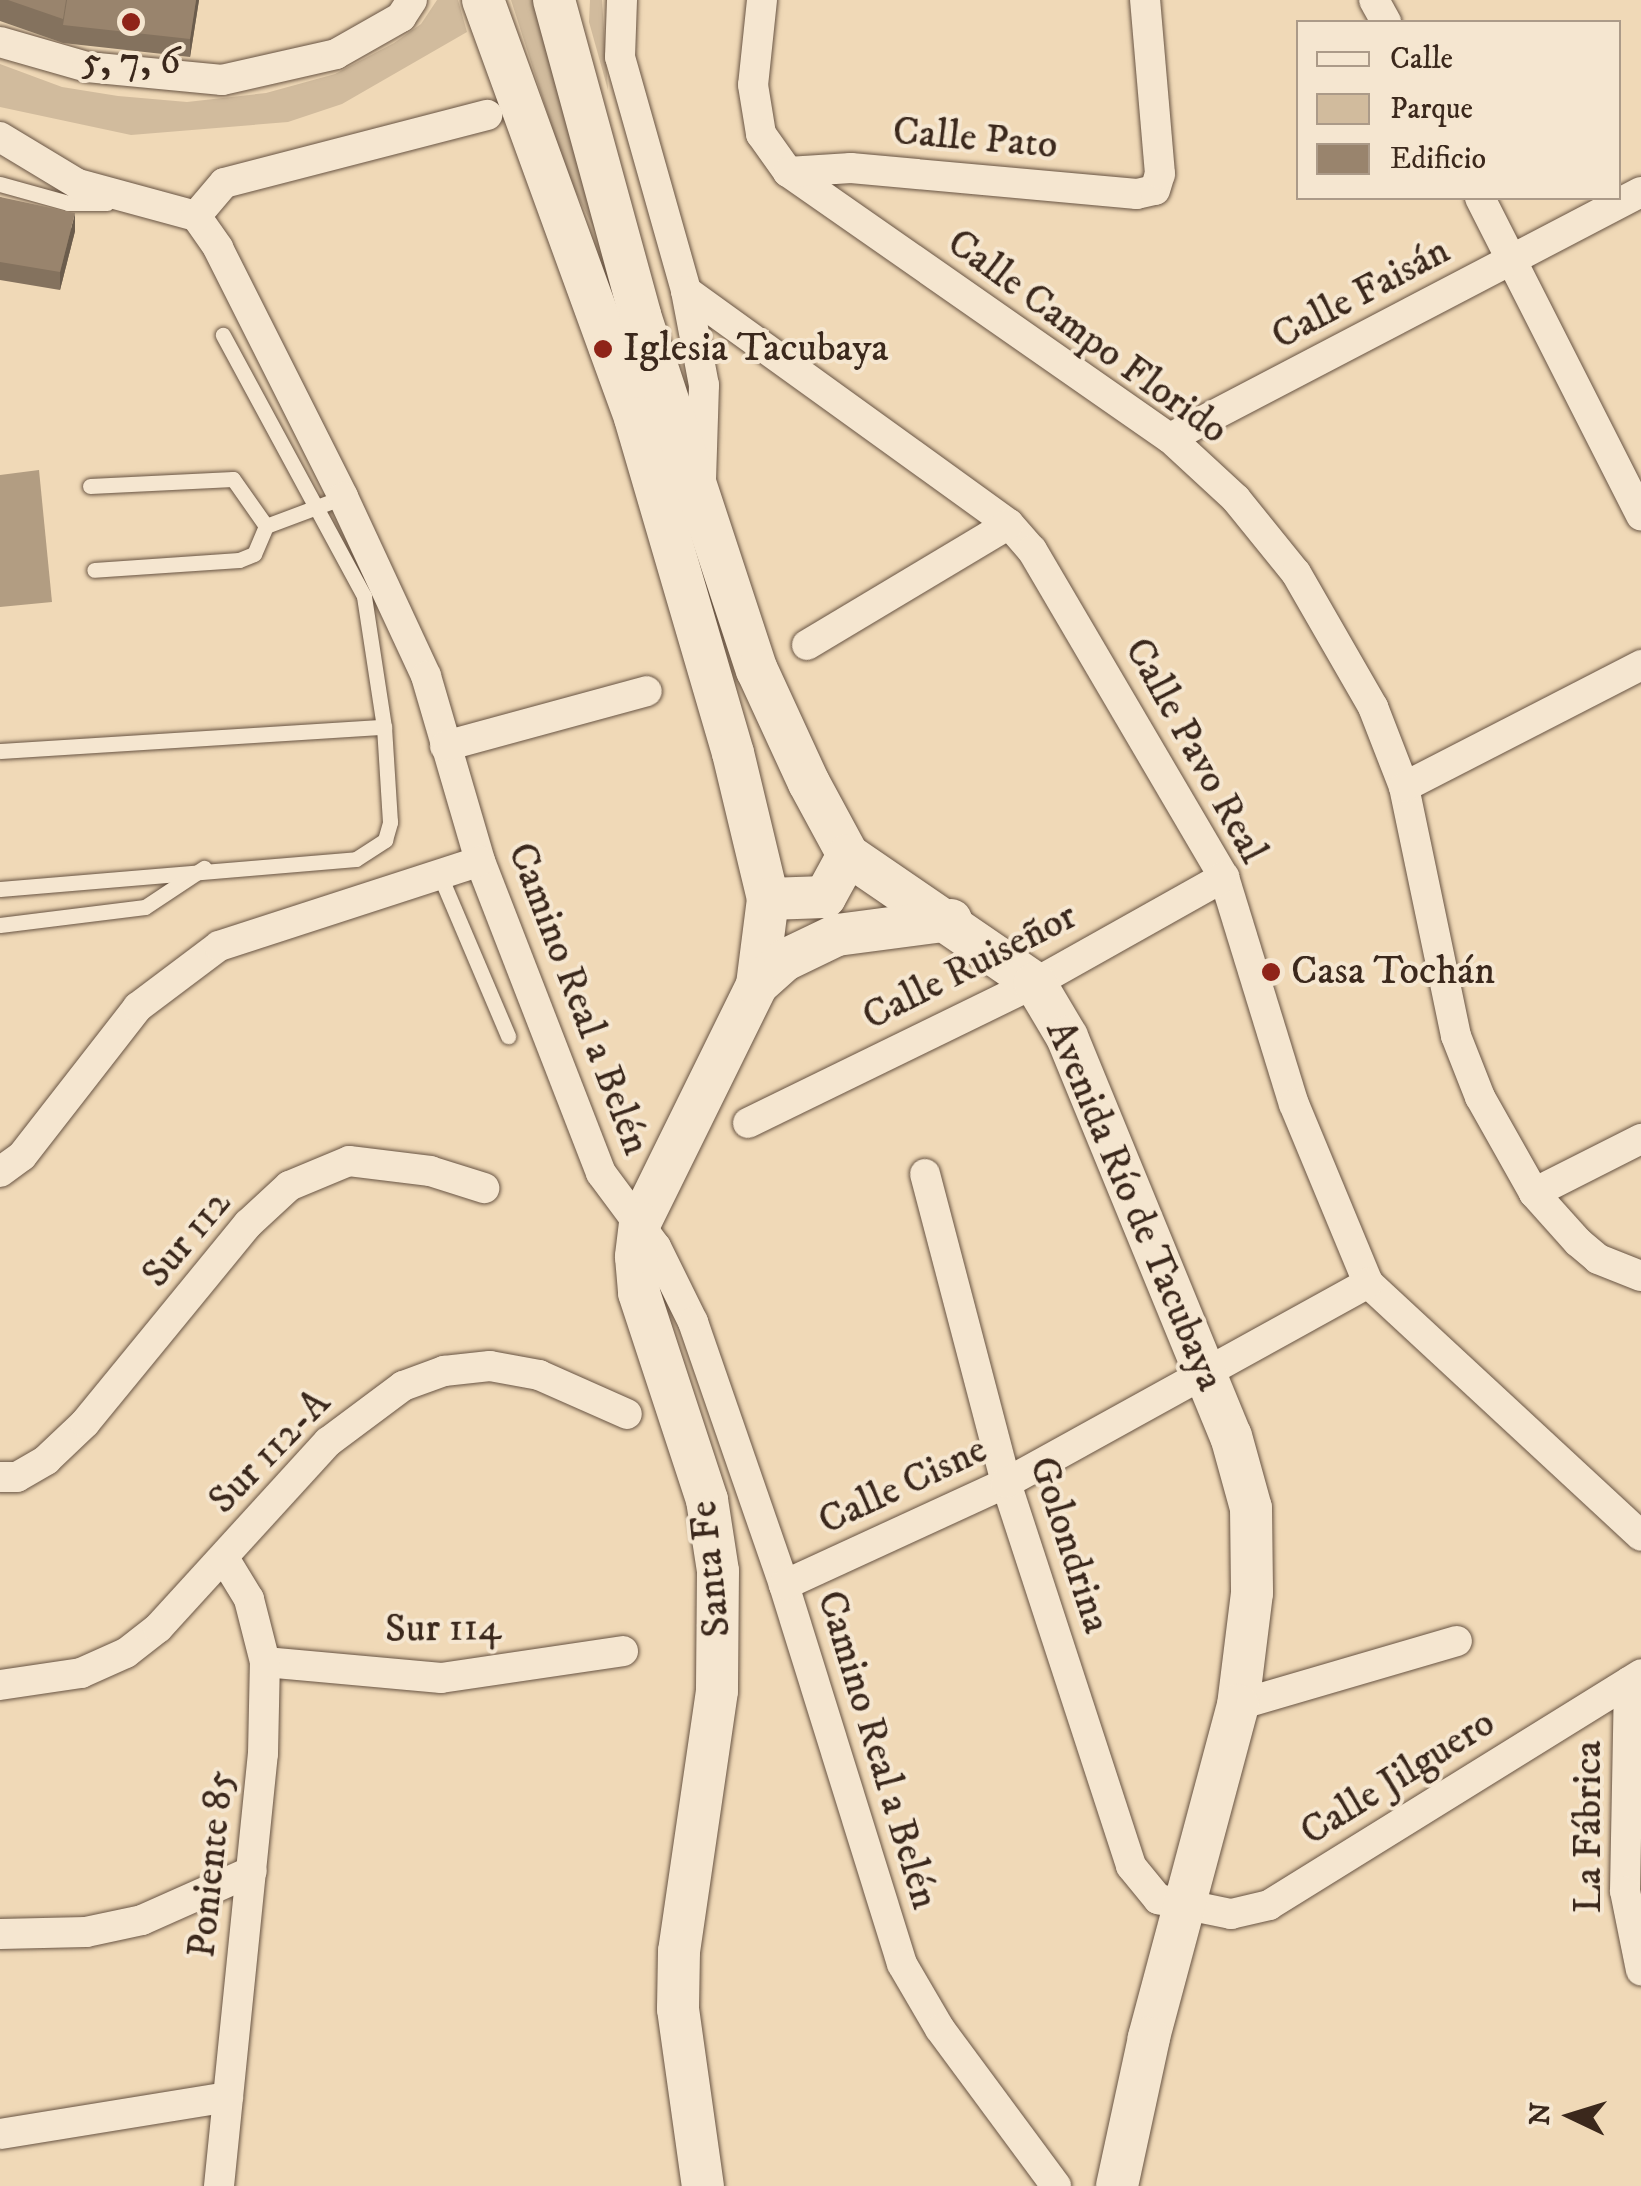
<!DOCTYPE html>
<html>
<head>
<meta charset="utf-8">
<style>
	body { margin:0 }
	#map { position:relative; width:1641px; height:2186px; overflow:hidden; background:#f0d9b7; font-family:"IM FELL DW Pica",serif }
	div>[style] { position:absolute }
	.green>* { inset:0; background:#d1bb9d }
	.water>* { inset:0; background:#b29d82 }
	.roads { filter:drop-shadow(0 0 2px #685443) drop-shadow(0 0 2px #685443) }
	.lane>* { height:15px; margin:-7.5px; padding:0 7.5px; transform-origin:7.5px; border-radius:7.5px; background:#f5e6d0 }
	.street>* { height:30px; margin:-15px; padding:0 15px; transform-origin:15px; border-radius:15px; background:#f5e6d0 }
	.secondary>* { height:42px; margin:-21px; padding:0 21px; transform-origin:21px; border-radius:21px; background:#f5e6d0 }
	.wall>* { inset:0; background:#84725e }
	.shaded-wall>* { inset:0; background:#6b5c4c }
	.building>* { inset:0; background:#99846d }
	.dots>* { width:28px; height:28px; translate:-50% -50%; box-sizing:border-box; border:5px solid #f5e6d0; border-radius:50% }
	span { translate:-50% -50%; white-space:nowrap; text-align:center; line-height:1.15; -webkit-text-stroke:8px #f5e6d0; paint-order:stroke }
	.poi-label { font-size:40px; color:#3b281c }
	.left { translate:0 -50%; text-align:left }
	.street-label { font-size:40px; color:#3b281c }
	.legend { position:absolute; left:1296px; top:20px; width:325px; height:180px; box-sizing:border-box; background:#f5e6d0; border:2px solid #ab9a88; margin:0; padding:12px 18px; list-style:none; font-size:30px; color:#3b281c }
	.legend li { display:flex; align-items:center; gap:20px; height:50px }
	.legend b { width:50px; border:2px solid #ab9a88 }
	.north { position:absolute; left:1521px; top:2066px; width:100px; height:100px; -webkit-text-stroke:8px #f5e6d0; paint-order:stroke; rotate:274deg; font-size:28px; font-weight:700; line-height:40px; text-align:center; color:#3b281c }
	.north::after { content:''; display:block; margin:auto; width:35px; height:45px; background:#3b281c; clip-path:polygon(50% 0,100% 100%,50% 72%,0 100%) }
</style>
</head>
<body>
<div id="map">
	<div class="green">
		<div style="clip-path:polygon(437px 0,458px 0,467px 32px,342px 104px,288px 122px,131px 135px,0 107px,0 64px,62px 87px,118px 96px,187px 102px,266px 93px,335px 74px,394px 43px,421px 24px)"></div>
		<div style="clip-path:polygon(511px 0,544px 0,599px 239px,567px 174px)"></div>
		<div style="clip-path:polygon(590px 0,602px 0,608px 90px,589px 22px)"></div>
	</div>
	<div class="water">
		<div style="clip-path:polygon(39px 470px,52px 602px,0 607px,0 475px)"></div>
	</div>
	<div class="roads">
		<div class="lane">
			<div style="left:0;top:184px;width:71px;rotate:15.6deg"></div>
			<div style="left:68px;top:203px;width:39px"></div>
			<div style="left:90px;top:486px;width:143px;rotate:-2.8deg"></div>
			<div style="left:233px;top:479px;width:57px;rotate:54.9deg"></div>
			<div style="left:266px;top:526px;width:30px;rotate:113deg"></div>
			<div style="left:254px;top:554px;width:16px;rotate:158deg"></div>
			<div style="left:239px;top:560px;width:145px;rotate:176.1deg"></div>
			<div style="left:266px;top:526px;width:82px;rotate:-20.6deg"></div>
			<div style="left:0;top:751px;width:385px;rotate:-3.6deg"></div>
			<div style="left:441px;top:878px;width:172px;rotate:67deg"></div>
			<div style="left:0;top:889px;width:357px;rotate:-4.8deg"></div>
			<div style="left:356px;top:859px;width:35px;rotate:-33deg"></div>
			<div style="left:385px;top:840px;width:19px;rotate:-74deg"></div>
			<div style="left:390px;top:822px;width:95px;rotate:-93.6deg"></div>
			<div style="left:384px;top:727px;width:133px;rotate:-98.7deg"></div>
			<div style="left:364px;top:596px;width:297px;rotate:-118.4deg"></div>
			<div style="left:0;top:925px;width:146px;rotate:-7.1deg"></div>
			<div style="left:145px;top:907px;width:71px;rotate:-33.5deg"></div>
		</div>
		<div class="street">
			<div style="left:622px;top:0;width:57px;rotate:92deg"></div>
			<div style="left:620px;top:57px;width:243px;rotate:74.2deg"></div>
			<div style="left:686px;top:291px;width:96px;rotate:79.2deg"></div>
			<div style="left:704px;top:385px;width:95px;rotate:91.8deg"></div>
			<div style="left:762px;top:0;width:85px;rotate:96deg"></div>
			<div style="left:753px;top:85px;width:50px;rotate:80.7deg"></div>
			<div style="left:761px;top:134px;width:47px;rotate:54.6deg"></div>
			<div style="left:788px;top:172px;width:465px;rotate:34.9deg"></div>
			<div style="left:1170px;top:438px;width:90px;rotate:42.7deg"></div>
			<div style="left:1236px;top:499px;width:95px;rotate:51deg"></div>
			<div style="left:1296px;top:573px;width:155px;rotate:60.1deg"></div>
			<div style="left:1373px;top:707px;width:86px;rotate:68.8deg"></div>
			<div style="left:1404px;top:787px;width:254px;rotate:78.2deg"></div>
			<div style="left:1456px;top:1036px;width:66px;rotate:68.5deg"></div>
			<div style="left:1480px;top:1097px;width:110px;rotate:60.6deg"></div>
			<div style="left:1534px;top:1193px;width:66px;rotate:48.1deg"></div>
			<div style="left:1578px;top:1242px;width:26px;rotate:40deg"></div>
			<div style="left:1598px;top:1259px;width:46px;rotate:21.6deg"></div>
			<div style="left:1374px;top:0;width:25px;rotate:61deg"></div>
			<div style="left:0;top:42px;width:91px;rotate:16deg"></div>
			<div style="left:87px;top:67px;width:136px;rotate:5.5deg"></div>
			<div style="left:222px;top:80px;width:117px;rotate:-12.8deg"></div>
			<div style="left:336px;top:54px;width:75px;rotate:-29.6deg"></div>
			<div style="left:401px;top:17px;width:20px;rotate:-57deg"></div>
			<div style="left:0;top:137px;width:91px;rotate:31.1deg"></div>
			<div style="left:78px;top:184px;width:122px;rotate:15.2deg"></div>
			<div style="left:788px;top:172px;width:63px;rotate:-3.6deg"></div>
			<div style="left:851px;top:168px;width:287px;rotate:5.2deg"></div>
			<div style="left:1137px;top:194px;width:18px;rotate:-13deg"></div>
			<div style="left:1155px;top:190px;width:17px;rotate:-73deg"></div>
			<div style="left:1160px;top:174px;width:175px;rotate:-94.9deg"></div>
			<div style="left:1480px;top:198px;width:356px;rotate:63.1deg"></div>
			<div style="left:196px;top:216px;width:39px;rotate:55deg"></div>
			<div style="left:218px;top:248px;width:279px;rotate:63.3deg"></div>
			<div style="left:343px;top:497px;width:197px;rotate:65.1deg"></div>
			<div style="left:426px;top:676px;width:193px;rotate:73.7deg"></div>
			<div style="left:480px;top:861px;width:335px;rotate:68.8deg"></div>
			<div style="left:601px;top:1173px;width:92px;rotate:53.4deg"></div>
			<div style="left:656px;top:1247px;width:84px;rotate:63.7deg"></div>
			<div style="left:693px;top:1322px;width:278px;rotate:70.9deg"></div>
			<div style="left:784px;top:1585px;width:397px;rotate:72.7deg"></div>
			<div style="left:902px;top:1964px;width:75px;rotate:59.7deg"></div>
			<div style="left:940px;top:2029px;width:195px;rotate:53.5deg"></div>
			<div style="left:196px;top:216px;width:43px;rotate:-49.7deg"></div>
			<div style="left:224px;top:183px;width:272px;rotate:-14.5deg"></div>
			<div style="left:686px;top:291px;width:398px;rotate:35.8deg"></div>
			<div style="left:1009px;top:524px;width:35px;rotate:49deg"></div>
			<div style="left:1032px;top:550px;width:379px;rotate:59.6deg"></div>
			<div style="left:1224px;top:877px;width:238px;rotate:72.9deg"></div>
			<div style="left:1294px;top:1104px;width:194px;rotate:67.5deg"></div>
			<div style="left:1368px;top:1283px;width:372px;rotate:42.8deg"></div>
			<div style="left:1170px;top:438px;width:531px;rotate:-27.58deg"></div>
			<div style="left:807px;top:645px;width:235px;rotate:-30.9deg"></div>
			<div style="left:445px;top:746px;width:209px;rotate:-15.2deg"></div>
			<div style="left:1404px;top:787px;width:267px;rotate:-27.2deg"></div>
			<div style="left:748px;top:1123px;width:319px;rotate:-26deg"></div>
			<div style="left:1035px;top:983px;width:217px;rotate:-29.3deg"></div>
			<div style="left:0;top:1172px;width:27px;rotate:-36deg"></div>
			<div style="left:22px;top:1156px;width:189px;rotate:-52.1deg"></div>
			<div style="left:138px;top:1007px;width:101px;rotate:-37deg"></div>
			<div style="left:219px;top:946px;width:274px;rotate:-18deg"></div>
			<div style="left:925px;top:1174px;width:319px;rotate:75.3deg"></div>
			<div style="left:1006px;top:1483px;width:403px;rotate:71.9deg"></div>
			<div style="left:1131px;top:1866px;width:43px;rotate:50.7deg"></div>
			<div style="left:1158px;top:1899px;width:75px;rotate:11.6deg"></div>
			<div style="left:1231px;top:1914px;width:39px;rotate:-13deg"></div>
			<div style="left:1269px;top:1905px;width:438px;rotate:-31.8deg"></div>
			<div style="left:1534px;top:1193px;width:120px;rotate:-26.8deg"></div>
			<div style="left:0;top:1477px;width:17px"></div>
			<div style="left:17px;top:1477px;width:34px;rotate:-30deg"></div>
			<div style="left:46px;top:1460px;width:54px;rotate:-43.5deg"></div>
			<div style="left:85px;top:1423px;width:257px;rotate:-50.7deg"></div>
			<div style="left:248px;top:1224px;width:56px;rotate:-42.8deg"></div>
			<div style="left:289px;top:1186px;width:65px;rotate:-22.6deg"></div>
			<div style="left:349px;top:1161px;width:82px;rotate:7deg"></div>
			<div style="left:430px;top:1171px;width:57px;rotate:17.5deg"></div>
			<div style="left:784px;top:1585px;width:244px;rotate:-24.7deg"></div>
			<div style="left:1006px;top:1483px;width:414px;rotate:-28.9deg"></div>
			<div style="left:265px;top:1662px;width:177px;rotate:5.2deg"></div>
			<div style="left:441px;top:1678px;width:184px;rotate:-8.4deg"></div>
			<div style="left:1629px;top:1682px;width:209px;rotate:91.1deg"></div>
			<div style="left:1625px;top:1891px;width:81px;rotate:78.6deg"></div>
			<div style="left:0;top:1685px;width:82px;rotate:-8.4deg"></div>
			<div style="left:81px;top:1673px;width:49px;rotate:-24deg"></div>
			<div style="left:126px;top:1653px;width:41px;rotate:-38deg"></div>
			<div style="left:158px;top:1628px;width:252px;rotate:-47.6deg"></div>
			<div style="left:328px;top:1442px;width:94px;rotate:-36.7deg"></div>
			<div style="left:403px;top:1386px;width:44px;rotate:-20.1deg"></div>
			<div style="left:444px;top:1371px;width:46px;rotate:-6.2deg"></div>
			<div style="left:490px;top:1366px;width:50px;rotate:10.4deg"></div>
			<div style="left:539px;top:1375px;width:96px;rotate:23.9deg"></div>
			<div style="left:1238px;top:1705px;width:228px;rotate:-16.3deg"></div>
			<div style="left:0;top:1934px;width:86px;rotate:-1.3deg"></div>
			<div style="left:86px;top:1932px;width:57px;rotate:-12.1deg"></div>
			<div style="left:142px;top:1920px;width:120px;rotate:-24deg"></div>
			<div style="left:0;top:2134px;width:231px;rotate:-9.2deg"></div>
			<div style="left:219px;top:2186px;width:434px;rotate:-84.2deg"></div>
			<div style="left:263px;top:1754px;width:92px;rotate:-88.8deg"></div>
			<div style="left:265px;top:1662px;width:65px;rotate:-104.3deg"></div>
			<div style="left:249px;top:1599px;width:48px;rotate:-121.4deg"></div>
		</div>
		<div class="secondary">
			<div style="left:483px;top:0;width:445px;rotate:70deg"></div>
			<div style="left:635px;top:418px;width:349px;rotate:73.7deg"></div>
			<div style="left:733px;top:753px;width:150px;rotate:76.5deg"></div>
			<div style="left:768px;top:899px;width:87px;rotate:97.3deg"></div>
			<div style="left:757px;top:985px;width:265px;rotate:116.2deg"></div>
			<div style="left:640px;top:1223px;width:34px;rotate:97deg"></div>
			<div style="left:636px;top:1257px;width:36px;rotate:85deg"></div>
			<div style="left:639px;top:1293px;width:218px;rotate:71.8deg"></div>
			<div style="left:707px;top:1500px;width:72px;rotate:81.2deg"></div>
			<div style="left:718px;top:1571px;width:120px;rotate:90.5deg"></div>
			<div style="left:717px;top:1691px;width:263px;rotate:98.3deg"></div>
			<div style="left:679px;top:1951px;width:58px;rotate:91deg"></div>
			<div style="left:678px;top:2009px;width:179px;rotate:82deg"></div>
			<div style="left:554px;top:0;width:327px;rotate:74.7deg"></div>
			<div style="left:640px;top:315px;width:374px;rotate:71.8deg"></div>
			<div style="left:757px;top:670px;width:124px;rotate:65.3deg"></div>
			<div style="left:809px;top:783px;width:82px;rotate:61.6deg"></div>
			<div style="left:848px;top:855px;width:227px;rotate:34.4deg"></div>
			<div style="left:1035px;top:983px;width:63px;rotate:59.3deg"></div>
			<div style="left:1067px;top:1037px;width:431px;rotate:67.7deg"></div>
			<div style="left:1231px;top:1436px;width:75px;rotate:74.5deg"></div>
			<div style="left:1251px;top:1508px;width:85px;rotate:89.3deg"></div>
			<div style="left:1252px;top:1593px;width:113px;rotate:97.1deg"></div>
			<div style="left:1238px;top:1705px;width:345px;rotate:105deg"></div>
			<div style="left:1149px;top:2038px;width:151px;rotate:102.2deg"></div>
			<div style="left:768px;top:899px;width:57px;rotate:-2deg"></div>
			<div style="left:825px;top:897px;width:48px;rotate:-61.3deg"></div>
			<div style="left:757px;top:985px;width:38px;rotate:-42deg"></div>
			<div style="left:785px;top:960px;width:58px;rotate:-25.7deg"></div>
			<div style="left:837px;top:935px;width:115px;rotate:-7.5deg"></div>
		</div>
	</div>
	<div class="wall">
		<div style="clip-path:polygon(0 0,199px 0,190px 57px,63px 43px,0 21px)"></div>
		<div style="clip-path:polygon(0 197px,75px 231px,60px 290px,0 280px)"></div>
	</div>
	<div class="shaded-wall">
		<div style="clip-path:polygon(196px 0,199px 0,190px 57px,190px 39px)"></div>
		<div style="clip-path:polygon(75px 213px,75px 231px,60px 290px,60px 272px)"></div>
	</div>
	<div class="building">
		<div style="clip-path:polygon(8px 0,66px 0,63px 19px)"></div>
		<div style="clip-path:polygon(67px 0,196px 0,190px 39px,63px 25px)"></div>
		<div style="clip-path:polygon(0 197px,75px 213px,60px 272px,0 262px)"></div>
	</div>
	<div class="dots">
		<div style="left:131px;top:22px;background:#8f2418"></div>
		<div style="left:603px;top:349px;background:#8f2418"></div>
		<div style="left:1271px;top:972px;background:#8f2418"></div>
	</div>
	<div class="poi-label">
		<span style="left:131px;top:62px">5, 7, 6</span>
		<span class="left" style="left:623px;top:349px">Iglesia Tacubaya</span>
		<span class="left" style="left:1291px;top:972px">Casa Tochán</span>
	</div>
	<div class="street-label">
		<span style="left:975px;top:139px;rotate:5deg">Calle Pato</span>
		<span style="left:1361px;top:294px;rotate:-28deg">Calle Faisán</span>
		<span style="left:1087px;top:337px;rotate:36deg">Calle Campo Florido</span>
		<span style="left:1195px;top:751px;rotate:61deg">Calle Pavo Real</span>
		<span style="left:970px;top:967px;rotate:-27deg">Calle Ruiseñor</span>
		<span style="left:578px;top:999px;rotate:69deg">Camino Real a Belén</span>
		<span style="left:1134px;top:1206px;rotate:67deg">Avenida Río de Tacubaya</span>
		<span style="left:187px;top:1239px;rotate:-50deg">Sur 112</span>
		<span style="left:270px;top:1452px;rotate:-46deg">Sur 112-A</span>
		<span style="left:903px;top:1486px;rotate:-25deg">Calle Cisne</span>
		<span style="left:1069px;top:1545px;rotate:72deg">Golondrina</span>
		<span style="left:711px;top:1569px;rotate:-96deg">Santa Fe</span>
		<span style="left:443px;top:1629px;rotate:-1deg">Sur 114</span>
		<span style="left:877px;top:1750px;rotate:73deg">Camino Real a Belén</span>
		<span style="left:1398px;top:1778px;rotate:-32deg">Calle Jilguero</span>
		<span style="left:1589px;top:1827px;rotate:-90deg">La Fábrica</span>
		<span style="left:212px;top:1864px;rotate:-84deg">Poniente 85</span>
	</div>
	<ul class="legend">
	<li><b style="height:12px;background:#f5e6d0"></b>Calle</li>
	<li><b style="height:28px;background:#d1bb9d"></b>Parque</li>
	<li><b style="height:28px;background:#99846d"></b>Edificio</li>
	</ul>
	<div class="north">N</div>
</div>
</body>
</html>
